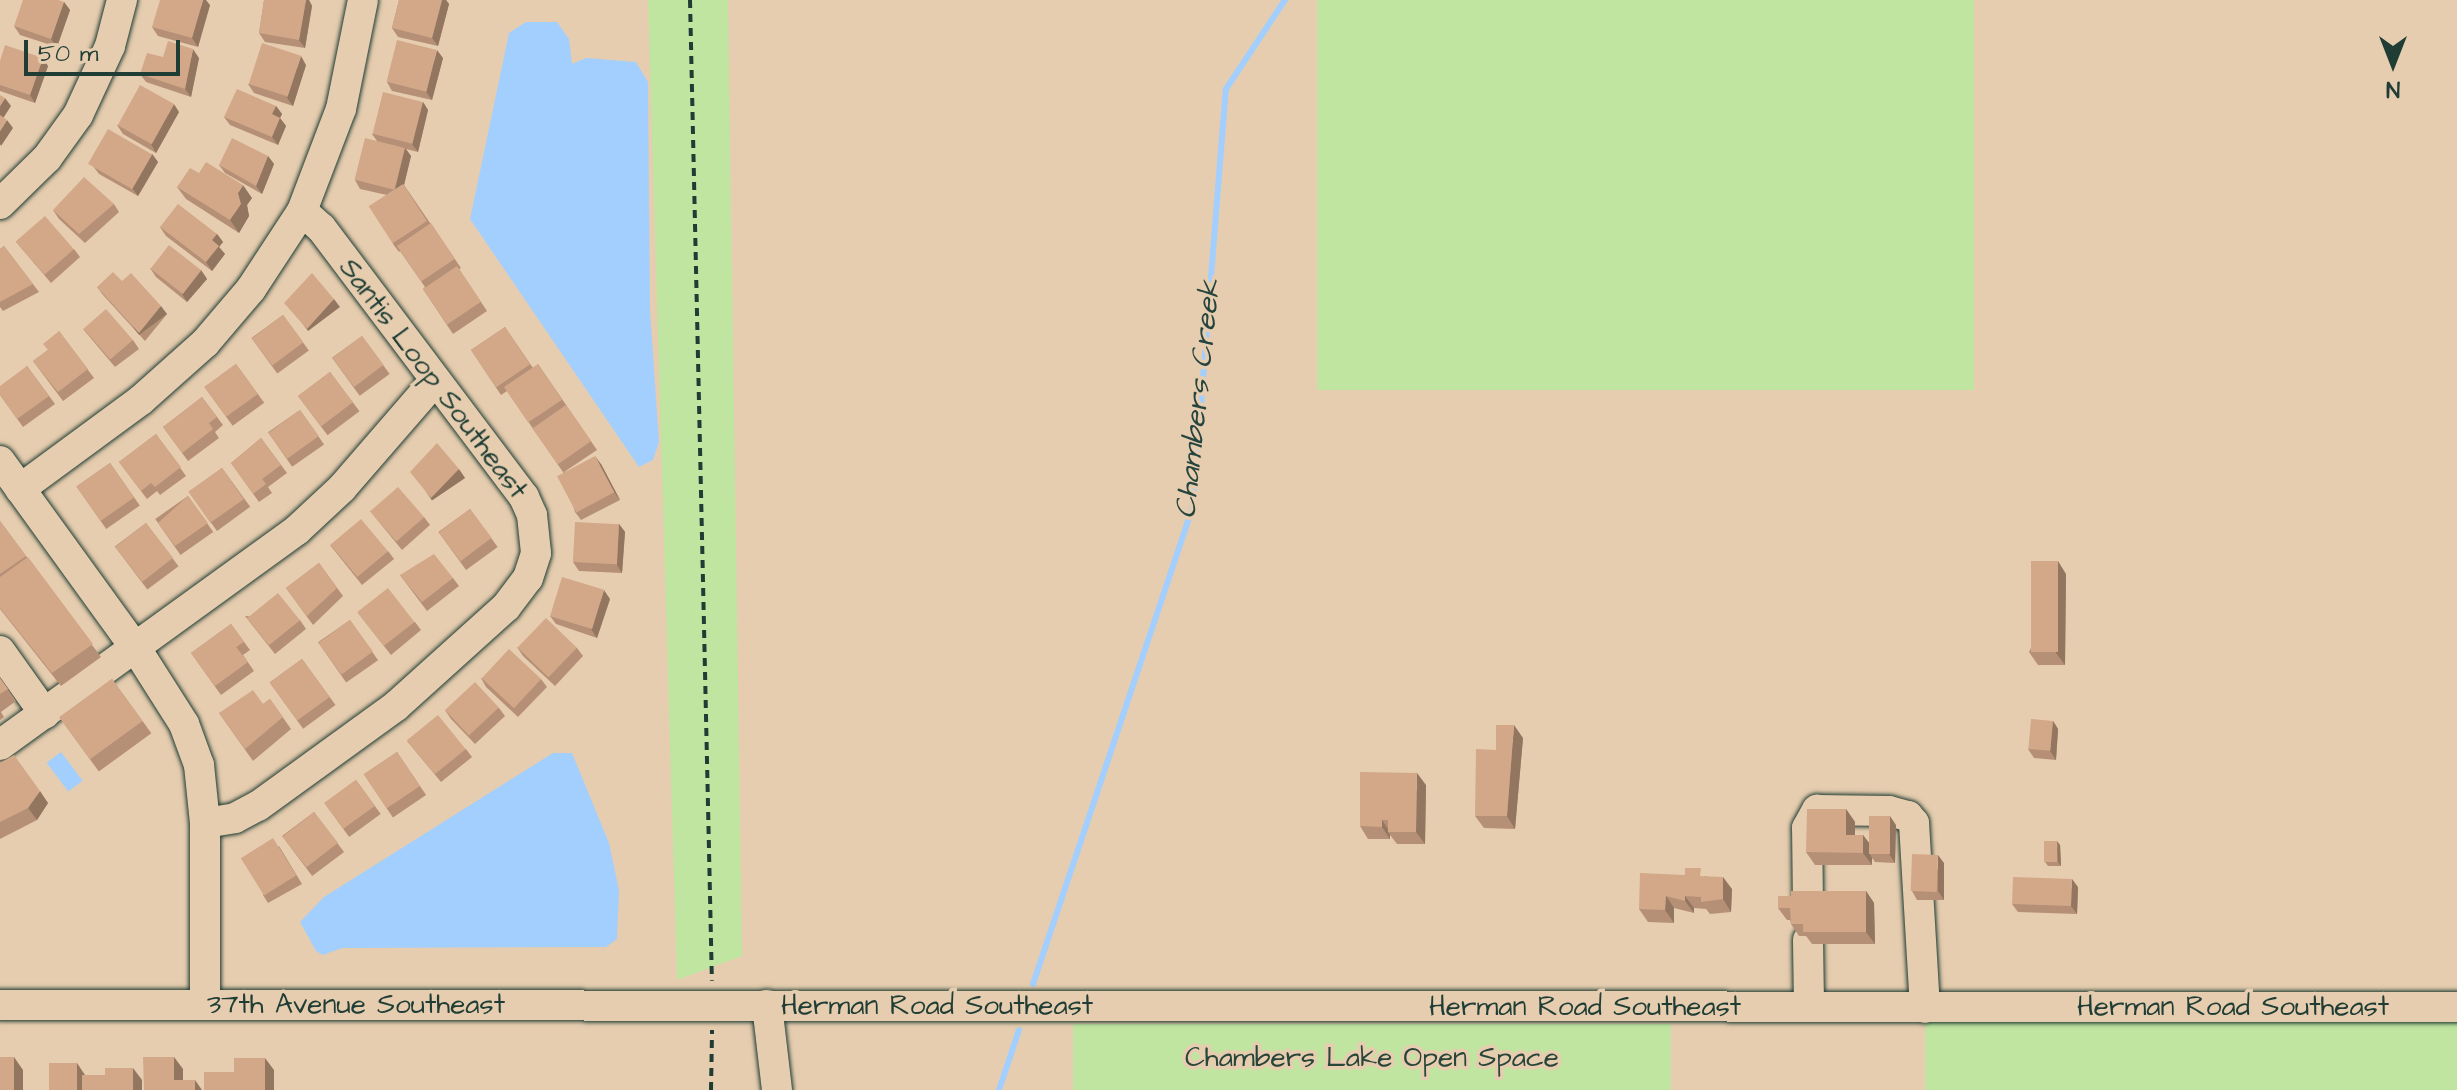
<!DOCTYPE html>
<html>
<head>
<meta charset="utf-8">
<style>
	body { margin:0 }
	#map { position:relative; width:2457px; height:1090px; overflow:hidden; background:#e7cdaf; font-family:"Architects Daughter",sans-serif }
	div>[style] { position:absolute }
	.green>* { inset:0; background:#bfe5a0; transform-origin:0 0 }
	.water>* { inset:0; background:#a2cffd; transform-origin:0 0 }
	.stream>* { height:6px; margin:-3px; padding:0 3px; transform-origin:3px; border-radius:3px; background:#a2cffd }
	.path>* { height:4px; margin-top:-2px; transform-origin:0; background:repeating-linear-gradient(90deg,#1f3d34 0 8px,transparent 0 14px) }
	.roads { filter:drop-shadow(0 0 2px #1f3d34) drop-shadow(0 0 2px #1f3d34) }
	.minor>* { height:30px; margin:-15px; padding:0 15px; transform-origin:15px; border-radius:15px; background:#e7cdaf }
	.wall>* { inset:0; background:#b59076; transform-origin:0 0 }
	.shaded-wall>* { inset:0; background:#937660; transform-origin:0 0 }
	.building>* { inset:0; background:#d2a889; transform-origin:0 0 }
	span { translate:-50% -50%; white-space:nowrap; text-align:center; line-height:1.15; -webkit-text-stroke:7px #e7cdaf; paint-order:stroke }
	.street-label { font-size:28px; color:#1f3d34 }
	.park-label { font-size:28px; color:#274539 }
	.water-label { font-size:30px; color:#26443e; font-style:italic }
	.north { position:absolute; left:2353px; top:24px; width:80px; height:80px; -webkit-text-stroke:6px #e7cdaf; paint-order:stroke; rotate:180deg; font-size:22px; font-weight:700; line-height:32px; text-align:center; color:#1f3d34 }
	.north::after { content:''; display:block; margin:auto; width:28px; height:36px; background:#1f3d34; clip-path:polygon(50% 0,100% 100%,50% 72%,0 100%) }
	.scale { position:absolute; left:24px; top:40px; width:156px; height:36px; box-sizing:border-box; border:4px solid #1f3d34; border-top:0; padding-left:10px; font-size:24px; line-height:28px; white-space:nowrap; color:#1f3d34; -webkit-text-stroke:6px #e7cdaf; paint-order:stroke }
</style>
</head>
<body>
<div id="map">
	<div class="green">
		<div style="clip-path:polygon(648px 0,728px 0,742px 956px,677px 980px)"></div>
		<div style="left:1317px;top:0;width:657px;height:390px"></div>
		<div style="left:2457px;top:1006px;width:84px;height:532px;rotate:90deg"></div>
		<div style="left:1073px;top:1024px;width:598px;height:66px"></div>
	</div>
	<div class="water">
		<div style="clip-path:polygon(526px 22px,557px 22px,569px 39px,572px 64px,586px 58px,636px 62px,648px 82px,650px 310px,659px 442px,653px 460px,639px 467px,470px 219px,509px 33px)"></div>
		<div style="left:61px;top:752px;width:36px;height:18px;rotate:53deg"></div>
		<div style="clip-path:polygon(553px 753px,572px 753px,609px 843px,619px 890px,617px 939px,606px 947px,342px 948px,323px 955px,316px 951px,300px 922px,324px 897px)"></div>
	</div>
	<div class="stream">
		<div style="left:1033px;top:984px;width:504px;rotate:-71.49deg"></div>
		<div style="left:1193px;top:506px;width:418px;rotate:-85.5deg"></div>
		<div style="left:1226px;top:89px;width:107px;rotate:-56.5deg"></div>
		<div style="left:999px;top:1090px;width:63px;rotate:-71.6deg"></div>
	</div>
	<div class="path">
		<div style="left:690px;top:0;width:981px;rotate:88.72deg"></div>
		<div style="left:711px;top:1090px;width:60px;rotate:-89deg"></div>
	</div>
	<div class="roads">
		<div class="minor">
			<div style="left:0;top:204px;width:66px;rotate:-44.4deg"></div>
			<div style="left:47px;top:158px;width:53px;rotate:-54.2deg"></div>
			<div style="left:78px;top:115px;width:76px;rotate:-65.1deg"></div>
			<div style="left:110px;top:46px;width:48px;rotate:-75.4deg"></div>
			<div style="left:0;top:461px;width:233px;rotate:54.1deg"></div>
			<div style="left:137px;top:650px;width:88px;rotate:57.6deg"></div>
			<div style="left:184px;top:724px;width:44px;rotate:69.9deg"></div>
			<div style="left:199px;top:765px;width:58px;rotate:84.1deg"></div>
			<div style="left:205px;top:823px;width:182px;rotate:90deg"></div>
			<div style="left:20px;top:489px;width:150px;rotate:-36.3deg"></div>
			<div style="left:141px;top:400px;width:86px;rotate:-41.7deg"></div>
			<div style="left:205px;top:343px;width:71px;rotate:-49.6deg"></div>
			<div style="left:251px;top:289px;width:93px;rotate:-56.8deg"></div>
			<div style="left:302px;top:211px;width:109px;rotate:-69.1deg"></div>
			<div style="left:341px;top:109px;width:111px;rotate:-78.6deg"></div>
			<div style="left:0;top:651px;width:77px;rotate:54.5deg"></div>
			<div style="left:0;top:745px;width:367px;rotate:-35.9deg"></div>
			<div style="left:297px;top:530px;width:62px;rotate:-43deg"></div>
			<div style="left:342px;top:488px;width:139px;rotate:-49.1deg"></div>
			<div style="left:205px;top:823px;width:30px;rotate:-9deg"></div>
			<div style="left:235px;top:818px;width:26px;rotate:-28deg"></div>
			<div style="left:258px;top:806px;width:170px;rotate:-35.9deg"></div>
			<div style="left:396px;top:706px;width:148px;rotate:-42deg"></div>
			<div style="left:506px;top:607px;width:36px;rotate:-53deg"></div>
			<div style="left:528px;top:578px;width:26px;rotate:-72deg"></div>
			<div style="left:536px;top:553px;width:38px;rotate:-96deg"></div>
			<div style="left:532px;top:515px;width:20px;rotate:-114deg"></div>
			<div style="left:524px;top:497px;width:337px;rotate:-127deg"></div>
			<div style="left:321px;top:228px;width:25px;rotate:-138deg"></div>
			<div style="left:1808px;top:905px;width:77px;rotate:-90.7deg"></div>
			<div style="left:1807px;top:828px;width:21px;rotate:-61deg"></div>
			<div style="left:1817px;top:810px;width:72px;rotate:0.8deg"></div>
			<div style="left:1889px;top:811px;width:20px;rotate:15deg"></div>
			<div style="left:1908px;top:816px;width:9px;rotate:49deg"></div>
			<div style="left:1914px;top:823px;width:185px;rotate:86.6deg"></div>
			<div style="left:1808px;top:940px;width:67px;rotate:89.1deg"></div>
			<div style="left:0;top:1005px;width:2457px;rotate:0.05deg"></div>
			<div style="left:767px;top:1005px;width:86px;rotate:83.3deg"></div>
		</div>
	</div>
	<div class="wall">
		<div style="clip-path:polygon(264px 0,309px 0,312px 6px,305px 48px,265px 42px,259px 33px)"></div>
		<div style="clip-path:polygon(399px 0,446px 0,449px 4px,438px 46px,398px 37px,392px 28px)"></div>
		<div style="clip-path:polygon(64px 2px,70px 10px,57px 47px,20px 35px,14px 26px)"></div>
		<div style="clip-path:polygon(210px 5px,198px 47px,158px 36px,152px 27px)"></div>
		<div style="clip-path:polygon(163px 57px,199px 58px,191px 97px,146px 82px,140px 74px)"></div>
		<div style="clip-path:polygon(443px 58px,432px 100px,392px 91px,387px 82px)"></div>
		<div style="clip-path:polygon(0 61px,48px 66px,35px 103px,0 91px)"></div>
		<div style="clip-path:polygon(306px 65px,293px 106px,254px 93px,248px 84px)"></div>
		<div style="clip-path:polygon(423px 102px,428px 110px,418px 152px,406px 149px,411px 156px,404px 185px,461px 268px,459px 269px,487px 311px,453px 334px,423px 289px,425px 287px,400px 251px,399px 252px,393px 244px,387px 195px,360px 189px,355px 180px,377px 141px,372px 134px)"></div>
		<div style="clip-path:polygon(276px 106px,282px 114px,280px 118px,286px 126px,278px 145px,230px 125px,224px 117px)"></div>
		<div style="clip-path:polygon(179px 112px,156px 153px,123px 134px,117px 125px)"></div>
		<div style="clip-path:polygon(152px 154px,158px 162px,138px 196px,99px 174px,93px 166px)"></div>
		<div style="clip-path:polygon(268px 156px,274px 164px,262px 194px,225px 173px,219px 165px)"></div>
		<div style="clip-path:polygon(199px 173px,252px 198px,247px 205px,249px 216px,239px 233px,186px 199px,177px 187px)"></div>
		<div style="clip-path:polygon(114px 204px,119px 212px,85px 243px,59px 219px,53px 210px)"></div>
		<div style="clip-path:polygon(160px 227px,217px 234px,223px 242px,219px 247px,225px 254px,212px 271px,166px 236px)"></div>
		<div style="clip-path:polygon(16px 242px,74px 249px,80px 257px,51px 283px)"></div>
		<div style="clip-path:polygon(4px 246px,39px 292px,3px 311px,0 307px,0 249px)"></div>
		<div style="clip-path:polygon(150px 268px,201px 270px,207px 279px,187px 302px,156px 277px)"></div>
		<div style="clip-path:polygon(122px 281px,167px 314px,145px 341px,103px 295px,97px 287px)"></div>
		<div style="left:283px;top:315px;width:44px;height:39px;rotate:54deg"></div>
		<div style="clip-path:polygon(505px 327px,533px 368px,538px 364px,597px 450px,564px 472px,601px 464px,620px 500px,581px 520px,575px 512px,563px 472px,507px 391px,501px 395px,471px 350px)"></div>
		<div style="clip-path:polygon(83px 329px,133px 340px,139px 349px,115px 367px)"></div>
		<div style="clip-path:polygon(59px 331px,94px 378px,63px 401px,33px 361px,48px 350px)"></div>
		<div style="left:362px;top:336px;width:47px;height:37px;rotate:54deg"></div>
		<div style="left:236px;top:364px;width:48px;height:39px;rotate:54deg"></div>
		<div style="clip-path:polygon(27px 366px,55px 404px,23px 427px,0 395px)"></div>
		<div style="left:330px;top:372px;width:49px;height:40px;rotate:53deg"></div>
		<div style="clip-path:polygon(202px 397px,223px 425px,215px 432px,219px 438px,188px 461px,163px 427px)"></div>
		<div style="left:300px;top:410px;width:42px;height:39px;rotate:55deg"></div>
		<div style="clip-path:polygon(156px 434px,186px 476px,160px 495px,157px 491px,147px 499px,119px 462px)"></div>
		<div style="clip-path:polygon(261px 438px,287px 473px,268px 487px,272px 493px,259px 502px,231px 463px)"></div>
		<div style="left:110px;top:463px;width:52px;height:41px;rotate:55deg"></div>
		<div style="left:222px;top:468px;width:48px;height:41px;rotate:54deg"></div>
		<div style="left:188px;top:496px;width:44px;height:40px;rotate:55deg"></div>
		<div style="left:470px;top:509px;width:47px;height:39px;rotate:54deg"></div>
		<div style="clip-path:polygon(370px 511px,424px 517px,430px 525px,402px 550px)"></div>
		<div style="clip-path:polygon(0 521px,101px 657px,61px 686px,0 609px)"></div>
		<div style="left:146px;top:523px;width:54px;height:39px;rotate:53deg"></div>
		<div style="clip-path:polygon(619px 524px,625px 532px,622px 573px,579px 571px,573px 562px)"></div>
		<div style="clip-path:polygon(330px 545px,388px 551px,394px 559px,362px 585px)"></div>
		<div style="clip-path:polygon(319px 563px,343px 596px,313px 625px,286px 588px)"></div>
		<div style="clip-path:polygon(2066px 574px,2065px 665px,2038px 665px,2029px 652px)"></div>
		<div style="clip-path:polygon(400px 575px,453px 578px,459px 586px,427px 611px)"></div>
		<div style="clip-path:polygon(610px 599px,597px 638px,556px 624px,550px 616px)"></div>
		<div style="clip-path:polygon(358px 613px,415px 622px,421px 630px,391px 655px)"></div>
		<div style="clip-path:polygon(245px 616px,300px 620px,306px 629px,275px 654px)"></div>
		<div style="left:350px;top:620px;width:49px;height:39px;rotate:55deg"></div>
		<div style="clip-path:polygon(231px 624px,250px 650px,243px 655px,254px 671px,221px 695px,191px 653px)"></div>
		<div style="clip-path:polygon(517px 647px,577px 648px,583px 656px,555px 686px,523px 656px)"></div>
		<div style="left:302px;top:659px;width:57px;height:40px;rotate:54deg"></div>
		<div style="clip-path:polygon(0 678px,16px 701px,1px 712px,4px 717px,0 720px)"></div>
		<div style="clip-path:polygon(481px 678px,541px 679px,547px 687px,518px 717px,486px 687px)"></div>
		<div style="left:112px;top:679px;width:67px;height:65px;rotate:54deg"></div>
		<div style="clip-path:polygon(270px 699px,291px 729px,253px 761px,219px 713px,263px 704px)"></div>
		<div style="clip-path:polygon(499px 708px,505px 716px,475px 744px,451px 719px,445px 710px)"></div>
		<div style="clip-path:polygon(2053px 721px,2058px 729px,2056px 760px,2034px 758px,2028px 749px)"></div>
		<div style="clip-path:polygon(1523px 738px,1515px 829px,1484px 828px,1475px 816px,1496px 750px)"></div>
		<div style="clip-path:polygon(407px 741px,466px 749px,472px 757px,441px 782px)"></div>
		<div style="left:397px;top:752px;width:52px;height:40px;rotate:56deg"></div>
		<div style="clip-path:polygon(0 763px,48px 803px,37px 820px,0 839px)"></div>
		<div style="left:356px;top:780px;width:42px;height:39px;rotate:54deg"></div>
		<div style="clip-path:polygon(1426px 785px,1425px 844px,1397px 844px,1390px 835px,1390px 839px,1368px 839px,1360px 826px)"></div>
		<div style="clip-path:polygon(1846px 809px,1855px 822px,1855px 835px,1863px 835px,1870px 844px,1896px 825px,1895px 863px,1875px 862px,1872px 858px,1872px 865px,1815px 865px,1806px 852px)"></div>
		<div style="left:314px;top:812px;width:50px;height:40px;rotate:53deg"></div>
		<div style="clip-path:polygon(2060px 845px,2061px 866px,2048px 866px,2045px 862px)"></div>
		<div style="clip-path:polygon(279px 846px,302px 884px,268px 903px,263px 895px)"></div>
		<div style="clip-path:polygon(1944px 863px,1944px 900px,1917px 900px,1912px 891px)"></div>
		<div style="clip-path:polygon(1706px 876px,1732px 889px,1731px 912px,1710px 914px,1706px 909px,1694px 908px,1694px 913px,1674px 908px,1674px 923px,1648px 922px,1639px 909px)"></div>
		<div style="clip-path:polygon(2078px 887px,2077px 914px,2018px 912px,2012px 904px)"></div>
		<div style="clip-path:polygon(1866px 891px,1874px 903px,1875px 944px,1812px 944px,1806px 936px,1799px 936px,1791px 924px,1790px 920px,1787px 920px,1778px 908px)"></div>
	</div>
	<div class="shaded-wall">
		<div style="clip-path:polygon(203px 0,206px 0,210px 5px,198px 47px,192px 38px)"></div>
		<div style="clip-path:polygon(306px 0,309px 0,312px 6px,305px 48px,299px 40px)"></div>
		<div style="clip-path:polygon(442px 0,446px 0,449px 4px,438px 46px,432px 38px)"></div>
		<div style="clip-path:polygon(64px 2px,70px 10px,57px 47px,51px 39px)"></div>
		<div style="clip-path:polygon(193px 49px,199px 58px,191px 97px,185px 89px)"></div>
		<div style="clip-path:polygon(437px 50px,443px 58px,432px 100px,426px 92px)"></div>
		<div style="clip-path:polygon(301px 56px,306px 65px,293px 106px,287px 98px)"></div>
		<div style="clip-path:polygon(43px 58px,48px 66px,35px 103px,30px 95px)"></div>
		<div style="clip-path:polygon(5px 98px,11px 106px,2px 120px,0 118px,0 106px)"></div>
		<div style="clip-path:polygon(423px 102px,428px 110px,418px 152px,412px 144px)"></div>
		<div style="clip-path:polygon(174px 104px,179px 112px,156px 153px,151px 144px)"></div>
		<div style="clip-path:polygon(276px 106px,282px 114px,280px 118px,286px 126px,278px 145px,272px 137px,272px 114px)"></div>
		<div style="clip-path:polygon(7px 120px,13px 128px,1px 146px,0 144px,0 131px)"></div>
		<div style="clip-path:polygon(405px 148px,411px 156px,404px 185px,433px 229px,404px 185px,395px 190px)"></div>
		<div style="clip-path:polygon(152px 154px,158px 162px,138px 196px,132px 188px)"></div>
		<div style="clip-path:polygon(268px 156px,274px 164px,262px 194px,256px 186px)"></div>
		<div style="clip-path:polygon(243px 185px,252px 198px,247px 205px,249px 216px,239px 233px,230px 220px,238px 193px)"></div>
		<div style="clip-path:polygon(217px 234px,223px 242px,219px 247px,225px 254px,212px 271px,206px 262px,212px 240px)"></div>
		<div style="clip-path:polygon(201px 270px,207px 279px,187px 302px,182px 294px)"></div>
		<div style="left:334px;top:299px;width:10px;height:40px;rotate:53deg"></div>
		<div style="left:161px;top:306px;width:10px;height:35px;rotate:53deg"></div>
		<div style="clip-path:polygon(595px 456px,601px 464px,620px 500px,614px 492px)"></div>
		<div style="left:459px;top:469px;width:11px;height:40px;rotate:56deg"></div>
		<div style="clip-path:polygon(619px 524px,625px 532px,622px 573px,617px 565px)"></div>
		<div style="clip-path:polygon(2058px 561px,2066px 574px,2065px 665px,2056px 653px)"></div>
		<div style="clip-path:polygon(604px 590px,610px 599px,597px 638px,591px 629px)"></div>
		<div style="clip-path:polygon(2053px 721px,2058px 729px,2056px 760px,2050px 751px)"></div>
		<div style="clip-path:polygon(1514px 725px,1523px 738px,1515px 829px,1507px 816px)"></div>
		<div style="clip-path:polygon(1417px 773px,1426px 785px,1425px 844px,1416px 832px)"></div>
		<div style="clip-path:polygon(40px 791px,48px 803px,37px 820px,28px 808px)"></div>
		<div style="clip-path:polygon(1846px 809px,1855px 822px,1855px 847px,1846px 835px)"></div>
		<div style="clip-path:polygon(1890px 816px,1896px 825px,1895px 863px,1889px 854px)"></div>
		<div style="clip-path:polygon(1382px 820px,1390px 832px,1388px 832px,1390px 835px,1390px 839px,1382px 827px)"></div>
		<div style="clip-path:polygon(1863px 835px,1872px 847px,1870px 854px,1872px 858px,1872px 865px,1863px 853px)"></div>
		<div style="clip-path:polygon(2057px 841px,2060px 845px,2061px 866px,2058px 862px)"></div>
		<div style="clip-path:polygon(1938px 855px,1944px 863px,1944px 900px,1938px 891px)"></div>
		<div style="clip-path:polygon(1723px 877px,1732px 889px,1731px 912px,1723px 899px)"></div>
		<div style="clip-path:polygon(2072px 879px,2078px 887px,2077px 914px,2071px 906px)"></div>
		<div style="clip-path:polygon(1866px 891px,1874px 903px,1875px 944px,1866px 932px)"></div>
		<div style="clip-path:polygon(1666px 896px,1674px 908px,1674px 923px,1665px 910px)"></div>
		<div style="clip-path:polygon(1685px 896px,1694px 908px,1694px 913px,1685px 901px)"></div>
		<div style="clip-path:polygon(14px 1057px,23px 1070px,23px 1090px,14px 1090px)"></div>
		<div style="clip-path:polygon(174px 1057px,183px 1069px,183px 1090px,174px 1080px)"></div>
		<div style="clip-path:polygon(265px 1058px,274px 1070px,274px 1090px,265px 1090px)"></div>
		<div style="clip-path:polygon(77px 1063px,85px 1075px,86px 1090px,77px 1090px)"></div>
		<div style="clip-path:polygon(133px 1068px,142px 1080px,142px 1090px,133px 1090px)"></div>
		<div style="clip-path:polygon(195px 1080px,202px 1090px,195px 1090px)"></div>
	</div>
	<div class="building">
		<div style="clip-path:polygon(23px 0,58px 0,64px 2px,51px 39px,14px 26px)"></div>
		<div style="clip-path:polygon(160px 0,203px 0,192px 38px,152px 27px)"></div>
		<div style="clip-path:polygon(264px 0,306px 0,299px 40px,259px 33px)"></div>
		<div style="clip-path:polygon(399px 0,442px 0,432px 38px,392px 28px)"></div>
		<div style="left:397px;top:40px;width:41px;height:43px;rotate:14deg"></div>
		<div style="clip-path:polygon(168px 41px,193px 49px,185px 89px,140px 74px,147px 53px,163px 57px)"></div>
		<div style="left:262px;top:43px;width:41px;height:43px;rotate:18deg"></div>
		<div style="clip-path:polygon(5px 45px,43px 58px,30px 95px,0 85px,0 61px)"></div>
		<div style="left:140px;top:85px;width:39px;height:46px;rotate:29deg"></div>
		<div style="clip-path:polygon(237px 89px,276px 106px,272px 114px,280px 118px,272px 137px,224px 117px)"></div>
		<div style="left:383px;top:92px;width:41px;height:43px;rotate:14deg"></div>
		<div style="clip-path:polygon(0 95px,5px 98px,0 106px)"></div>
		<div style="clip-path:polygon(0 115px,7px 120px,0 131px)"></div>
		<div style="left:108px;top:129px;width:51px;height:40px;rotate:30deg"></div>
		<div style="clip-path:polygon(232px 138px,268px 156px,256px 186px,219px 165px)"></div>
		<div style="left:365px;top:138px;width:41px;height:43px;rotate:14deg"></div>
		<div style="clip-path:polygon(206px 162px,243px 185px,238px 193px,241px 204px,230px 220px,177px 187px,190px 168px,199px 173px)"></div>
		<div style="clip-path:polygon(84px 177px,114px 204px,79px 234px,53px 210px)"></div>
		<div style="left:403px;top:184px;width:44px;height:41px;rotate:57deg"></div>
		<div style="clip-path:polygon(178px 204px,217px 234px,212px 240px,219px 246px,206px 262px,160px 227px)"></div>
		<div style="left:45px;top:216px;width:44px;height:39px;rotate:49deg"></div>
		<div style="left:431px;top:223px;width:43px;height:41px;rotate:56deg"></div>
		<div style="left:169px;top:245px;width:41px;height:30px;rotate:38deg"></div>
		<div style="clip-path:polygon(4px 246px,33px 284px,0 302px,0 249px)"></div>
		<div style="left:457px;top:266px;width:43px;height:41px;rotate:56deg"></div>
		<div style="clip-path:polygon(113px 272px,122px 281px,131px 273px,161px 306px,139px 333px,97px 287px)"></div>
		<div style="clip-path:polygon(312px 273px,334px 299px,307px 329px,284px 303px)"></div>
		<div style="left:106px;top:309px;width:41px;height:30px;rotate:49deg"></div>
		<div style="left:283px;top:315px;width:34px;height:39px;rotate:53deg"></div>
		<div style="left:505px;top:327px;width:45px;height:41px;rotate:56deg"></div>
		<div style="clip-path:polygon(59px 331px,88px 369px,58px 392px,33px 361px,48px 350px,43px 344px)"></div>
		<div style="left:362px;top:336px;width:36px;height:37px;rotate:53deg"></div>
		<div style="left:236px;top:364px;width:37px;height:39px;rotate:54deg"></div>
		<div style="left:538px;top:364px;width:43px;height:41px;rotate:56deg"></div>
		<div style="clip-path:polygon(27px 366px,49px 396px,17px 419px,0 395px,0 386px)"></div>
		<div style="left:330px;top:372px;width:38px;height:40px;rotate:53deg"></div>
		<div style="clip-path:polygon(202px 397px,217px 417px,209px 423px,213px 429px,182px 453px,163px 427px)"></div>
		<div style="left:566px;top:405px;width:44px;height:41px;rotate:55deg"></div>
		<div style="left:300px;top:410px;width:32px;height:39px;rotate:54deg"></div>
		<div style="clip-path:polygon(156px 434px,181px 467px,155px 487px,151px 483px,141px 491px,119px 462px)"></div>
		<div style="clip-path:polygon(261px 438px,281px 465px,262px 479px,266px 484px,253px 494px,231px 463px)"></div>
		<div style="clip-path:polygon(437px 443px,459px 469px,431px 498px,410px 472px)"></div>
		<div style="left:595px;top:456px;width:41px;height:43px;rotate:62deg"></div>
		<div style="left:110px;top:463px;width:42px;height:41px;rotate:55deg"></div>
		<div style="left:222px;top:468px;width:38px;height:41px;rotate:55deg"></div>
		<div style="left:398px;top:487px;width:40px;height:37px;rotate:49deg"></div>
		<div style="clip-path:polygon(188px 496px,208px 523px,175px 546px,158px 523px)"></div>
		<div style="left:470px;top:509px;width:36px;height:39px;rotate:53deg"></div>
		<div style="left:361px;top:519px;width:42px;height:40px;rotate:50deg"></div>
		<div style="clip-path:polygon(0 521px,26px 556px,0 574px)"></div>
		<div style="left:575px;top:522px;width:44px;height:40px;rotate:3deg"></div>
		<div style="left:146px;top:523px;width:44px;height:39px;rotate:52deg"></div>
		<div style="clip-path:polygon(434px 554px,453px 578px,422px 602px,400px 575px)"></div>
		<div style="clip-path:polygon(28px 557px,93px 644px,52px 673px,0 608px,0 577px)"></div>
		<div style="left:2031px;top:561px;width:27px;height:91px"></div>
		<div style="clip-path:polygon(319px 563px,337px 588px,307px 616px,286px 588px)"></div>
		<div style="left:562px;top:577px;width:44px;height:41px;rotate:17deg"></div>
		<div style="left:388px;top:588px;width:43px;height:39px;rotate:52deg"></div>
		<div style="left:278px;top:593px;width:35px;height:40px;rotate:51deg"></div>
		<div style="left:546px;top:618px;width:43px;height:41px;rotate:44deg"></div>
		<div style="left:350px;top:620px;width:39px;height:39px;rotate:54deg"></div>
		<div style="clip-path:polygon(231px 624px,244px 642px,236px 647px,248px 662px,215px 686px,191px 653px)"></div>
		<div style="left:509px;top:649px;width:44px;height:40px;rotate:43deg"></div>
		<div style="left:302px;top:659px;width:47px;height:40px;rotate:54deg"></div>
		<div style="clip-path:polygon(0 678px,8px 689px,0 694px)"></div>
		<div style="left:112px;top:679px;width:52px;height:65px;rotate:54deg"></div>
		<div style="left:475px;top:682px;width:35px;height:41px;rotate:47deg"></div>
		<div style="clip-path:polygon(253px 690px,263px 704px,270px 699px,283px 717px,245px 749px,219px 713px)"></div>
		<div style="left:438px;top:715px;width:44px;height:40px;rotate:51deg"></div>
		<div style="left:2031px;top:719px;width:22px;height:30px;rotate:5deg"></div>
		<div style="clip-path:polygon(1496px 725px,1514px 725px,1507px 816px,1475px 816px,1476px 749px,1496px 750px)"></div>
		<div style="left:397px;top:752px;width:41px;height:40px;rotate:56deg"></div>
		<div style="clip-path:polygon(14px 755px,40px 791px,28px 808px,0 822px,0 763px)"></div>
		<div style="clip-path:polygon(1360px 772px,1417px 773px,1416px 832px,1388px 832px,1388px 820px,1382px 820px,1382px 827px,1360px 826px)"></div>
		<div style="left:356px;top:780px;width:32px;height:39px;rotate:54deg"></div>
		<div style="clip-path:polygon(1807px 809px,1846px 809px,1846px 835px,1863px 835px,1863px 853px,1806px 852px)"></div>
		<div style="left:314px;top:812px;width:39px;height:40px;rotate:52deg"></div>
		<div style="left:1869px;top:816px;width:21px;height:38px"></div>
		<div style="left:273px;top:838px;width:44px;height:38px;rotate:58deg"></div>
		<div style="left:2044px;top:841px;width:13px;height:21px"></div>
		<div style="left:1912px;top:854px;width:26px;height:37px;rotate:2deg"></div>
		<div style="clip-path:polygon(1685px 868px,1701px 868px,1700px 876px,1723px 877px,1723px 899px,1701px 902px,1701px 897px,1685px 896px,1685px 901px,1666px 896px,1665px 910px,1639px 909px,1640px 873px,1685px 875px)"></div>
		<div style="left:2013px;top:877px;width:59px;height:27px;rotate:2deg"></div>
		<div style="clip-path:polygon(1791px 891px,1866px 891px,1866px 932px,1803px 932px,1803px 924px,1791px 924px,1790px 908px,1778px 908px,1778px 896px,1791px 896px)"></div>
		<div style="left:0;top:1057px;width:14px;height:33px"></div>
		<div style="clip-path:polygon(143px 1057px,174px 1057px,174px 1080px,195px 1080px,195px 1090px,144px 1090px)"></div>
		<div style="clip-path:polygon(234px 1058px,265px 1058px,265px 1090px,204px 1090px,204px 1072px,234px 1072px)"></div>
		<div style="left:49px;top:1063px;width:28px;height:27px"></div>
		<div style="clip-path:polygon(105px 1068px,133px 1068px,133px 1090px,82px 1090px,82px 1075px,105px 1075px)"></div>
	</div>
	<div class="street-label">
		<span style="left:433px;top:379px;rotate:53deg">Santis Loop Southeast</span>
		<span style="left:356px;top:1005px">37th Avenue Southeast</span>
		<span style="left:937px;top:1006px">Herman Road Southeast</span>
		<span style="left:1585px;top:1007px">Herman Road Southeast</span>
		<span style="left:2233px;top:1007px">Herman Road Southeast</span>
	</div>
	<div class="park-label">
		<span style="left:1372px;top:1058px">Chambers Lake Open Space</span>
	</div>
	<div class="water-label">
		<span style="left:1198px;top:399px;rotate:-84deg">Chambers Creek</span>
	</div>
	<div class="north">N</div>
	<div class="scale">50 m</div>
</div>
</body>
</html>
